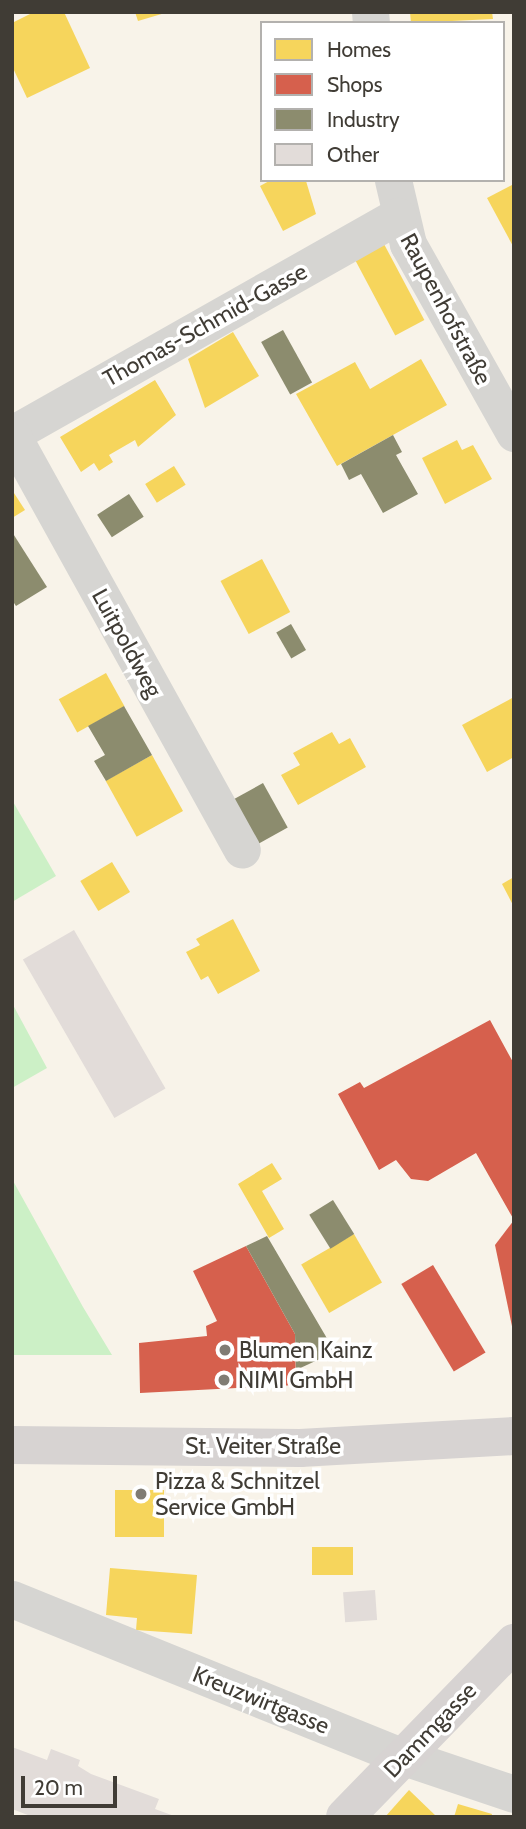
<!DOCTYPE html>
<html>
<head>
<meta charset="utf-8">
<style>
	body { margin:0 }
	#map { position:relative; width:526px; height:1829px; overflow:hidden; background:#f8f3e9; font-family:Cabin,sans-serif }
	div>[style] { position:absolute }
	.green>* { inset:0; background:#ccf0c6 }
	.homes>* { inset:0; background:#f6d55c; transform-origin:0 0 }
	.shops>* { inset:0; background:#d6604d; transform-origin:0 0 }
	.industry>* { inset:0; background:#8c8c6e; transform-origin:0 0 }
	.building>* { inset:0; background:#e2dcd9; transform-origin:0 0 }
	.street>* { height:37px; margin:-18.5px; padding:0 18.5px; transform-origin:18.5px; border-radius:18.5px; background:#d6d5d2 }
	.secondary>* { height:38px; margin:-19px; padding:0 19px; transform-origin:19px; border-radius:19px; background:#d7d3d2 }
	.dots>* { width:19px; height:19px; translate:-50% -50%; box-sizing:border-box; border:4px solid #fff; border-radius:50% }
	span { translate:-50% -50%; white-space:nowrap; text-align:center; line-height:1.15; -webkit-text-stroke:7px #fff; paint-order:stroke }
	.street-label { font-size:23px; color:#403c35 }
	.poi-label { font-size:23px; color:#403c35 }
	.left { translate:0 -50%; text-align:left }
	.frame { position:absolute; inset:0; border:14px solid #403c35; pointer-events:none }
	.legend { position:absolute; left:260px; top:21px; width:245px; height:161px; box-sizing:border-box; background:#fff; border:2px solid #b3b1ae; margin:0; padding:9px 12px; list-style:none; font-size:21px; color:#403c35 }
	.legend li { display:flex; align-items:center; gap:14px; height:35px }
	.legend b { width:35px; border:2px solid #b3b1ae }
	.scale { position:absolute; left:21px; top:1776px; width:96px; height:32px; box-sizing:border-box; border:4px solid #403c35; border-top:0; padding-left:9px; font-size:21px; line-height:24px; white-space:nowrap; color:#403c35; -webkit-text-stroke:5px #fff; paint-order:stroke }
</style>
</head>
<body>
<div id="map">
	<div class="green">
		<div style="clip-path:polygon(12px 800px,56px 876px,12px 902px)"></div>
		<div style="clip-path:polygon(12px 1003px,47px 1068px,12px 1088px)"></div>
		<div style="clip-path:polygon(12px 1179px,83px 1307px,112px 1355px,12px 1355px)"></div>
	</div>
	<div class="homes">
		<div style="clip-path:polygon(34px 12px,64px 12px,90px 68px,27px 98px,12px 66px,12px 23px)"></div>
		<div style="clip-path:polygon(135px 12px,165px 12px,165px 13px,138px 21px)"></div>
		<div style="clip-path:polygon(410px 12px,492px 12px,493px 19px,411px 23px)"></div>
		<div style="clip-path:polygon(271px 180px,306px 181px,316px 214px,283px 231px,260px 186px)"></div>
		<div style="clip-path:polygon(514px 184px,514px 248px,487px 198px)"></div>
		<div style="left:384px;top:244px;width:86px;height:33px;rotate:62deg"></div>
		<div style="clip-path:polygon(233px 332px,259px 376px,205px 408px,188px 359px)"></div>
		<div style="clip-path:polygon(421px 359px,447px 405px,337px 466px,296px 394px,355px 362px,370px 389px)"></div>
		<div style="clip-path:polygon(155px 380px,176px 415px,138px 447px,135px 440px,109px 455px,113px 462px,99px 471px,94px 463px,81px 472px,60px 437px)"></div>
		<div style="clip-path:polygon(457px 440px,462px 450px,473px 445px,492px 479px,445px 504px,422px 458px)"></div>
		<div style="left:174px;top:466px;width:22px;height:34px;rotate:58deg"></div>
		<div style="clip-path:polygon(12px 490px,25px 510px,12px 518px)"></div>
		<div style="left:262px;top:559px;width:60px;height:47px;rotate:62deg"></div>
		<div style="left:106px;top:673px;width:38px;height:54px;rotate:61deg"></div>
		<div style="clip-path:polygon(514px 697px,514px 757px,487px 772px,462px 725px)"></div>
		<div style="clip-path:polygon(332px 732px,339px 744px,350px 738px,366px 767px,298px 805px,281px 775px,300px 765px,293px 753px)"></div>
		<div style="left:152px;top:755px;width:64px;height:53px;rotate:61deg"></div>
		<div style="left:112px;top:862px;width:35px;height:37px;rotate:59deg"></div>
		<div style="clip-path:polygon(514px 877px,514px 907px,502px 884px)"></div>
		<div style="clip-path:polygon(233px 919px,260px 971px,218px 994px,208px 976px,201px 980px,186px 952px,200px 945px,196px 939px)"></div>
		<div style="clip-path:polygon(272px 1163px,282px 1179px,262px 1191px,284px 1229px,269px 1238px,238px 1184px)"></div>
		<div style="left:354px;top:1234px;width:56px;height:61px;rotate:60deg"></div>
		<div style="left:115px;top:1490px;width:49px;height:47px"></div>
		<div style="left:353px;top:1547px;width:28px;height:41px;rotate:90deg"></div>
		<div style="clip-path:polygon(110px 1568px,197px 1575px,192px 1634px,136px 1630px,137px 1618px,106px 1615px)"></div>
		<div style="clip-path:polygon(409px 1790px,437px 1817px,385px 1817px)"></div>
		<div style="clip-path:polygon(458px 1804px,492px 1814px,491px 1817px,454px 1817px)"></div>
	</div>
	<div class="shops">
		<div style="clip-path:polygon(490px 1020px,514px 1064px,514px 1220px,476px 1153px,428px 1181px,411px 1179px,396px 1160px,379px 1170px,338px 1094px,360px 1082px,364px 1088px)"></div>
		<div style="clip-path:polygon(514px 1220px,514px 1331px,513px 1331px,495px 1245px)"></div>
		<div style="clip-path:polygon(246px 1246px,295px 1334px,296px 1385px,140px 1393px,139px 1343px,207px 1336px,206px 1326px,217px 1321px,193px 1271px)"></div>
		<div style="left:433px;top:1265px;width:102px;height:37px;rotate:59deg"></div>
	</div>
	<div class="industry">
		<div style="left:283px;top:330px;width:60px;height:25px;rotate:61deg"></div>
		<div style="clip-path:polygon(393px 435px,402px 452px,396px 455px,418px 494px,383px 513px,361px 474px,349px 480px,341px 464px)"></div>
		<div style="left:129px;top:494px;width:27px;height:38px;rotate:57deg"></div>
		<div style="clip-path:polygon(12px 532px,47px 587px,16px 606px,12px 600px)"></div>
		<div style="left:291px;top:624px;width:30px;height:17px;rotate:60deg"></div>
		<div style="clip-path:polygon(124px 706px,152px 755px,106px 781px,94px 761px,105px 755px,88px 726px)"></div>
		<div style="left:263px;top:783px;width:51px;height:35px;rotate:61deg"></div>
		<div style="left:333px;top:1200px;width:40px;height:28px;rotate:58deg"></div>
		<div style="clip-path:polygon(267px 1236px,335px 1352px,296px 1370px,295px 1334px,246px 1246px)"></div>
	</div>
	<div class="building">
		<div style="left:74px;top:930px;width:183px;height:59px;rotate:60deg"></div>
		<div style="left:375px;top:1590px;width:30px;height:32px;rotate:86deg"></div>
		<div style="clip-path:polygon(12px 1747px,47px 1760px,51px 1749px,80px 1760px,78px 1766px,91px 1774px,159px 1799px,155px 1809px,177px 1817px,33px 1817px,12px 1809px)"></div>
	</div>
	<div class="street">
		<div style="left:370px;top:12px;width:11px;rotate:85deg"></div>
		<div style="left:393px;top:180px;width:66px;rotate:76.8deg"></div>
		<div style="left:408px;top:244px;width:217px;rotate:60.7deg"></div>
		<div style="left:12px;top:434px;width:443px;rotate:-29.5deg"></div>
		<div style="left:12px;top:435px;width:474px;rotate:61deg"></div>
		<div style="left:12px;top:1599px;width:423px;rotate:22deg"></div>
		<div style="left:404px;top:1757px;width:116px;rotate:18.6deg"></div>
	</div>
	<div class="secondary">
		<div style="left:12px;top:1445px;width:288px;rotate:0.6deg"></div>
		<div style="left:300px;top:1448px;width:214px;rotate:-3.2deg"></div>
		<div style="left:345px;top:1817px;width:243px;rotate:-45.8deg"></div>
	</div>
	<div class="dots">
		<div style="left:225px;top:1350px;background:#807c74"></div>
		<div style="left:224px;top:1380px;background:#807c74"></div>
		<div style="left:141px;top:1494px;background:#807c74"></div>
	</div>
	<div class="street-label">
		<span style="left:446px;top:309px;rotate:62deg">Raupenhofstraße</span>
		<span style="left:205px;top:325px;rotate:-29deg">Thomas-Schmid-Gasse</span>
		<span style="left:127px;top:643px;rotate:61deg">Luitpoldweg</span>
		<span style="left:263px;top:1446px">St. Veiter Straße</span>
		<span style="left:261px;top:1700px;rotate:22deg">Kreuzwirtgasse</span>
		<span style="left:430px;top:1730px;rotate:-46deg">Dammgasse</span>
	</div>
	<div class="poi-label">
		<span class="left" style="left:239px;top:1350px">Blumen Kainz</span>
		<span class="left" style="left:238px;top:1380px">NIMI GmbH</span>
		<span class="left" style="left:155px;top:1494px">Pizza &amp; Schnitzel<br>Service GmbH</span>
	</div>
	<div class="frame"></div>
	<ul class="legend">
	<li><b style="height:19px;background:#f6d55c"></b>Homes</li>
	<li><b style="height:19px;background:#d6604d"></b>Shops</li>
	<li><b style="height:19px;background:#8c8c6e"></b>Industry</li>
	<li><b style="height:19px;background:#e2dcd9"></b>Other</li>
	</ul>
	<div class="scale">20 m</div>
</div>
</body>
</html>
